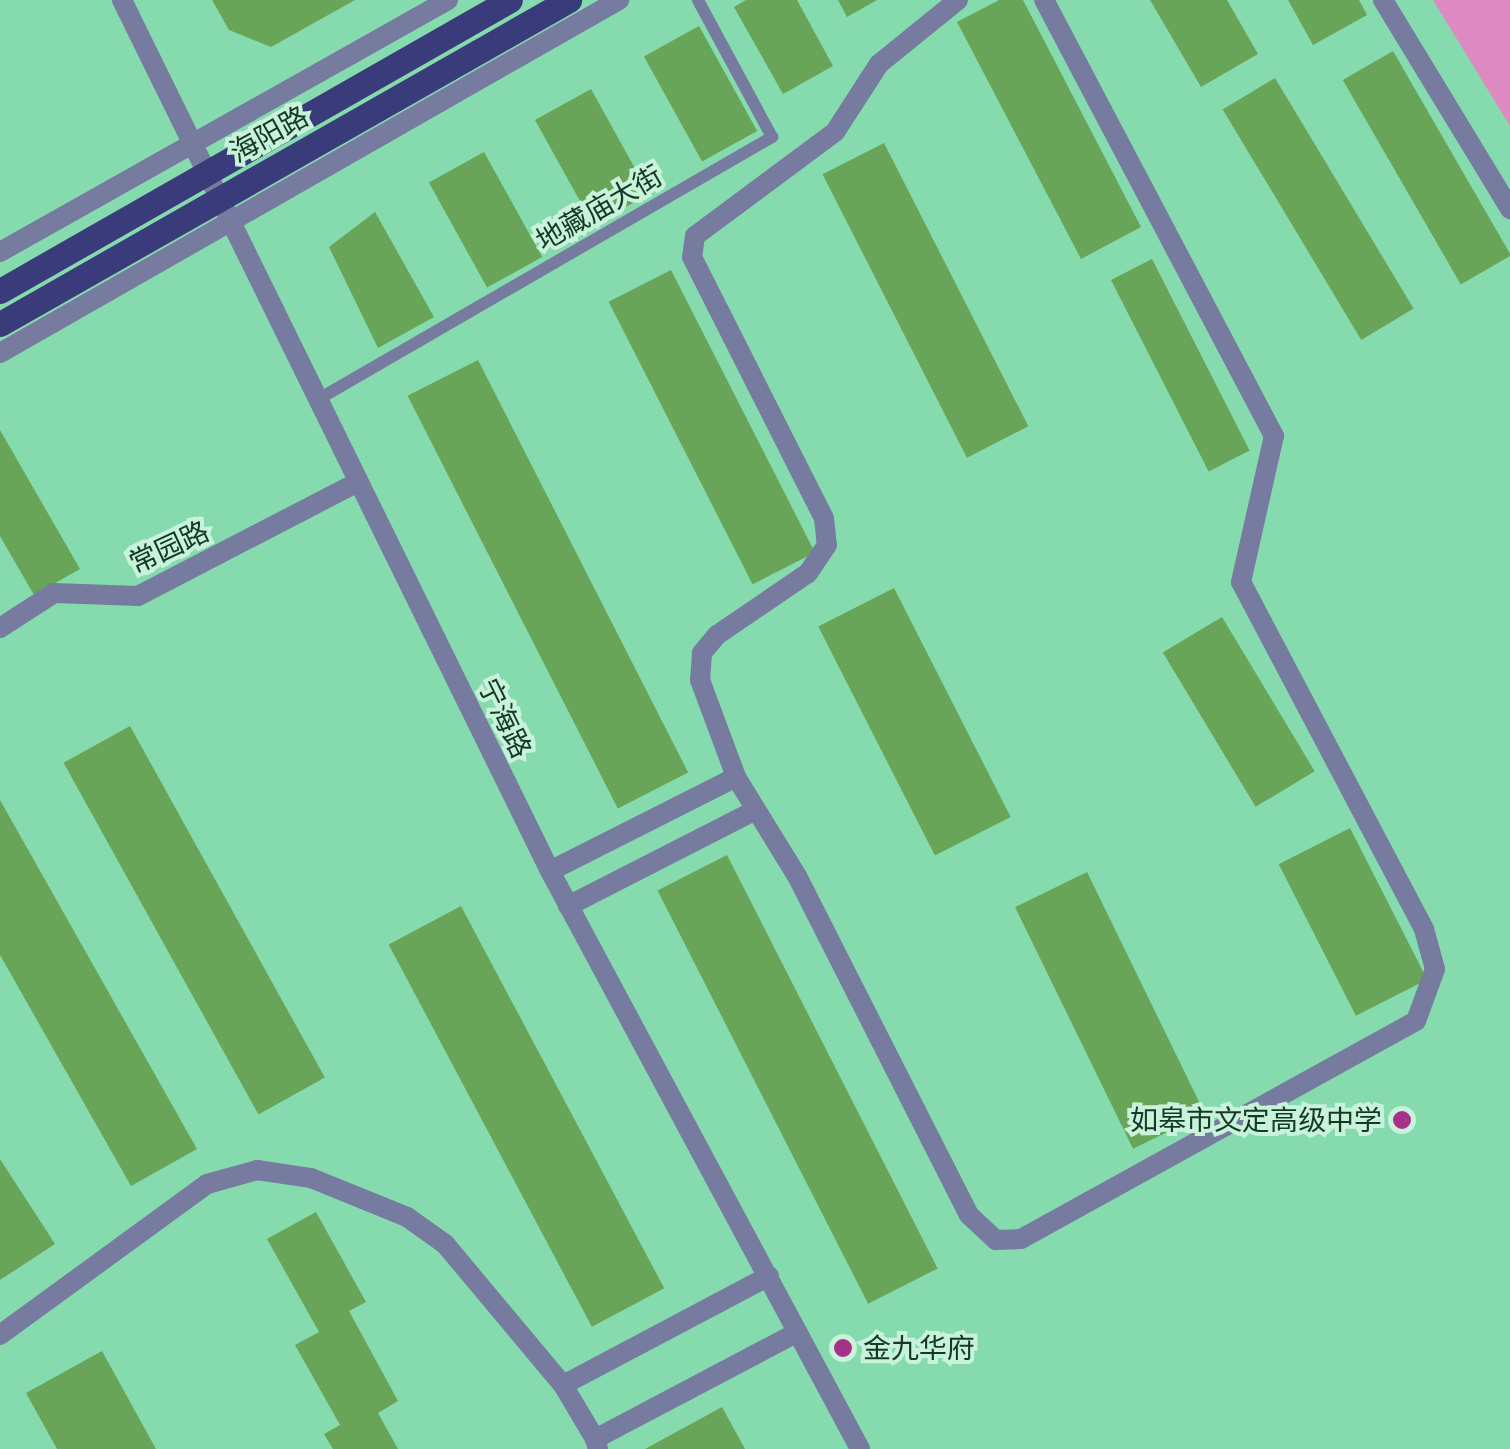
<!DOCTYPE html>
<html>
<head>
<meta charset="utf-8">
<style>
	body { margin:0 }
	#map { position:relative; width:1510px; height:1449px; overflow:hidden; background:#85dbad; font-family:"IBM Plex Serif","Noto Sans SC",serif }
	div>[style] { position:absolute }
	.water>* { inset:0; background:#dd89c2 }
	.building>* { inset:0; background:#68a559; transform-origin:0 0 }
	.service>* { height:12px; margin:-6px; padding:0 6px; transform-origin:6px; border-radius:6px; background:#777ba0 }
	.minor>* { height:20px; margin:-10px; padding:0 10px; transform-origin:10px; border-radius:10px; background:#777ba0 }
	.tertiary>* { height:20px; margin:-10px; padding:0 10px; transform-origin:10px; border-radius:10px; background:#777ba0 }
	.primary>* { height:25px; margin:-12.5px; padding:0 12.5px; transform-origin:12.5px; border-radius:12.5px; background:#3a3b7b }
	.dots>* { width:28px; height:28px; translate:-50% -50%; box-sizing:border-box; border:5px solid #c9f2da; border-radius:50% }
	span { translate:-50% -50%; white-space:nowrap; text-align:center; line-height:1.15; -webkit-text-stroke:8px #c9f2da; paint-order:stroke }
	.street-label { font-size:28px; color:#143927 }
	.poi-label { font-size:28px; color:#143927 }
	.right { translate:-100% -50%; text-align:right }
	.left { translate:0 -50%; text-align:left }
</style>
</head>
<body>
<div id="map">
	<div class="water">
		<div style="clip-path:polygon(1434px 0,1510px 0,1510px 126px,1433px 0)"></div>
	</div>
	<div class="building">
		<div style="clip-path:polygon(212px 0,355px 0,271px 47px,229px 30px)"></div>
		<div style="clip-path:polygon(746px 0,797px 0,833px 66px,783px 94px,734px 7px)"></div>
		<div style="clip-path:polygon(838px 0,877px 0,847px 17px)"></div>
		<div style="clip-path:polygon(999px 0,1023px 0,1141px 227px,1081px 259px,957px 22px)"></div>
		<div style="clip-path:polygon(1150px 0,1227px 0,1258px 54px,1201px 87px)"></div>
		<div style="clip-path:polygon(1288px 0,1359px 0,1367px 15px,1313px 45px)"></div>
		<div style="left:699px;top:26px;width:120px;height:63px;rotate:61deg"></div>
		<div style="left:1393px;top:51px;width:236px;height:58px;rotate:60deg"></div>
		<div style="left:1275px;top:78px;width:269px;height:61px;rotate:59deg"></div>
		<div style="left:591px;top:89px;width:120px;height:64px;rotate:61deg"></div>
		<div style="left:884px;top:143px;width:318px;height:69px;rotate:63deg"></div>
		<div style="left:484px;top:152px;width:120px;height:63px;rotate:61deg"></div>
		<div style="clip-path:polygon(375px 212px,434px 317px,378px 348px,329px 247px)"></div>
		<div style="left:1152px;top:259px;width:215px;height:46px;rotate:63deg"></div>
		<div style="left:671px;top:270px;width:317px;height:70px;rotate:63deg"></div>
		<div style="left:478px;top:360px;width:463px;height:79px;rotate:63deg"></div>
		<div style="clip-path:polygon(0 430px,80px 569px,34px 595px,0 536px)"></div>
		<div style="left:894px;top:588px;width:257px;height:85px;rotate:63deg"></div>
		<div style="left:1222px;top:617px;width:180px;height:69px;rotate:59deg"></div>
		<div style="left:130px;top:726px;width:402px;height:76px;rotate:61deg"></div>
		<div style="clip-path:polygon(0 800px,197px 1149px,131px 1186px,0 955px)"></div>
		<div style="left:1350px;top:828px;width:170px;height:80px;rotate:63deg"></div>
		<div style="left:727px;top:855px;width:464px;height:78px;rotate:63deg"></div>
		<div style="left:1087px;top:872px;width:269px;height:80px;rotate:64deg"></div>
		<div style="left:461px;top:906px;width:433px;height:82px;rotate:62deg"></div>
		<div style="clip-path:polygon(0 1159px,55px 1244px,0 1280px)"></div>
		<div style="clip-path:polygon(316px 1212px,366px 1302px,349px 1311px,398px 1401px,378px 1413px,398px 1449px,333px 1449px,324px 1434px,340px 1425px,295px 1345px,319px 1332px,267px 1239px)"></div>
		<div style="clip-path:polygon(102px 1351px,156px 1449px,57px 1449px,26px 1393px)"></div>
		<div style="clip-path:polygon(722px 1407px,745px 1449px,645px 1449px)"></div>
	</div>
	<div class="service">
		<div style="left:317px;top:400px;width:526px;rotate:-30.03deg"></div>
		<div style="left:772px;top:137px;width:156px;rotate:-118.4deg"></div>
	</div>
	<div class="minor">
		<div style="left:958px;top:0;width:102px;rotate:141deg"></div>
		<div style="left:879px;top:64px;width:81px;rotate:122.9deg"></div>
		<div style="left:835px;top:132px;width:174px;rotate:143.4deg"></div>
		<div style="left:695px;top:236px;width:21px;rotate:98deg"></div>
		<div style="left:692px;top:257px;width:292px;rotate:63.2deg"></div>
		<div style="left:824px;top:518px;width:27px;rotate:84deg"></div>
		<div style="left:827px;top:545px;width:34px;rotate:124deg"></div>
		<div style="left:808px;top:573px;width:110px;rotate:145.7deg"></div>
		<div style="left:717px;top:635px;width:23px;rotate:130deg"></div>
		<div style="left:702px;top:653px;width:27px;rotate:94deg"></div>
		<div style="left:700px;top:680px;width:103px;rotate:69.6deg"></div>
		<div style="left:736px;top:777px;width:116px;rotate:58.4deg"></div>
		<div style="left:797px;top:876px;width:380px;rotate:63.1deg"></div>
		<div style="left:969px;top:1215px;width:37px;rotate:43deg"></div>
		<div style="left:996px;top:1240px;width:25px;rotate:-2deg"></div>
		<div style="left:1021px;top:1239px;width:451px;rotate:-28.9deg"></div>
		<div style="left:1416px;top:1021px;width:55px;rotate:-69.9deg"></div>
		<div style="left:1435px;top:969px;width:41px;rotate:-105.4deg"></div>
		<div style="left:1424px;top:929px;width:392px;rotate:-117.8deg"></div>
		<div style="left:1241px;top:582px;width:150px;rotate:-77.3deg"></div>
		<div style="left:1274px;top:436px;width:493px;rotate:-117.8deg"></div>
		<div style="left:0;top:252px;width:514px;rotate:-29.36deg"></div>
		<div style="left:0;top:353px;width:713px;rotate:-29.7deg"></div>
		<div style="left:0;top:628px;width:64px;rotate:-32.9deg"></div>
		<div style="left:54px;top:593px;width:84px;rotate:2deg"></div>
		<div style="left:138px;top:596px;width:248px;rotate:-27.4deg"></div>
		<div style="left:550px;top:871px;width:208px;rotate:-26.8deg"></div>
		<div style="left:568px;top:906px;width:209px;rotate:-27.1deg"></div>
		<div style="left:0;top:1335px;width:256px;rotate:-36.1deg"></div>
		<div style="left:207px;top:1184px;width:52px;rotate:-15.6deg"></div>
		<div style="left:257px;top:1170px;width:55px;rotate:8.4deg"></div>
		<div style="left:311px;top:1178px;width:104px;rotate:22.1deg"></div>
		<div style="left:407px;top:1217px;width:47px;rotate:35.4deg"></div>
		<div style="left:445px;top:1244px;width:184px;rotate:50.1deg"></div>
		<div style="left:563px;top:1385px;width:233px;rotate:-27.9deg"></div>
		<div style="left:563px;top:1385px;width:63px;rotate:59.3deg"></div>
		<div style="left:598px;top:1449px;width:10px;rotate:-107deg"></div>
		<div style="left:595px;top:1439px;width:229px;rotate:-27.8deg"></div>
	</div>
	<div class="tertiary">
		<div style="left:122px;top:0;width:970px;rotate:63.83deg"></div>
		<div style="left:550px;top:871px;width:656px;rotate:61.79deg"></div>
		<div style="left:1383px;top:0;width:245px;rotate:58.7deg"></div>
	</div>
	<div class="primary">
		<div style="left:0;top:291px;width:587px;rotate:-29.71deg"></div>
		<div style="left:0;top:324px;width:655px;rotate:-29.66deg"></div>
	</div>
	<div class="dots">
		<div style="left:1402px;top:1120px;background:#a73189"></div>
		<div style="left:843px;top:1348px;background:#a73189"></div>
	</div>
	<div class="street-label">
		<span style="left:269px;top:134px;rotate:-29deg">海阳路</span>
		<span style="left:599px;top:208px;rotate:-30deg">地藏庙大街</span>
		<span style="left:169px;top:547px;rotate:-25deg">常园路</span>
		<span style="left:505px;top:718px;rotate:64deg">宁海路</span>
	</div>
	<div class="poi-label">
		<span class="right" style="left:1382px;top:1120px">如皋市文定高级中学</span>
		<span class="left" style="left:863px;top:1348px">金九华府</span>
	</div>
</div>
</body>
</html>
